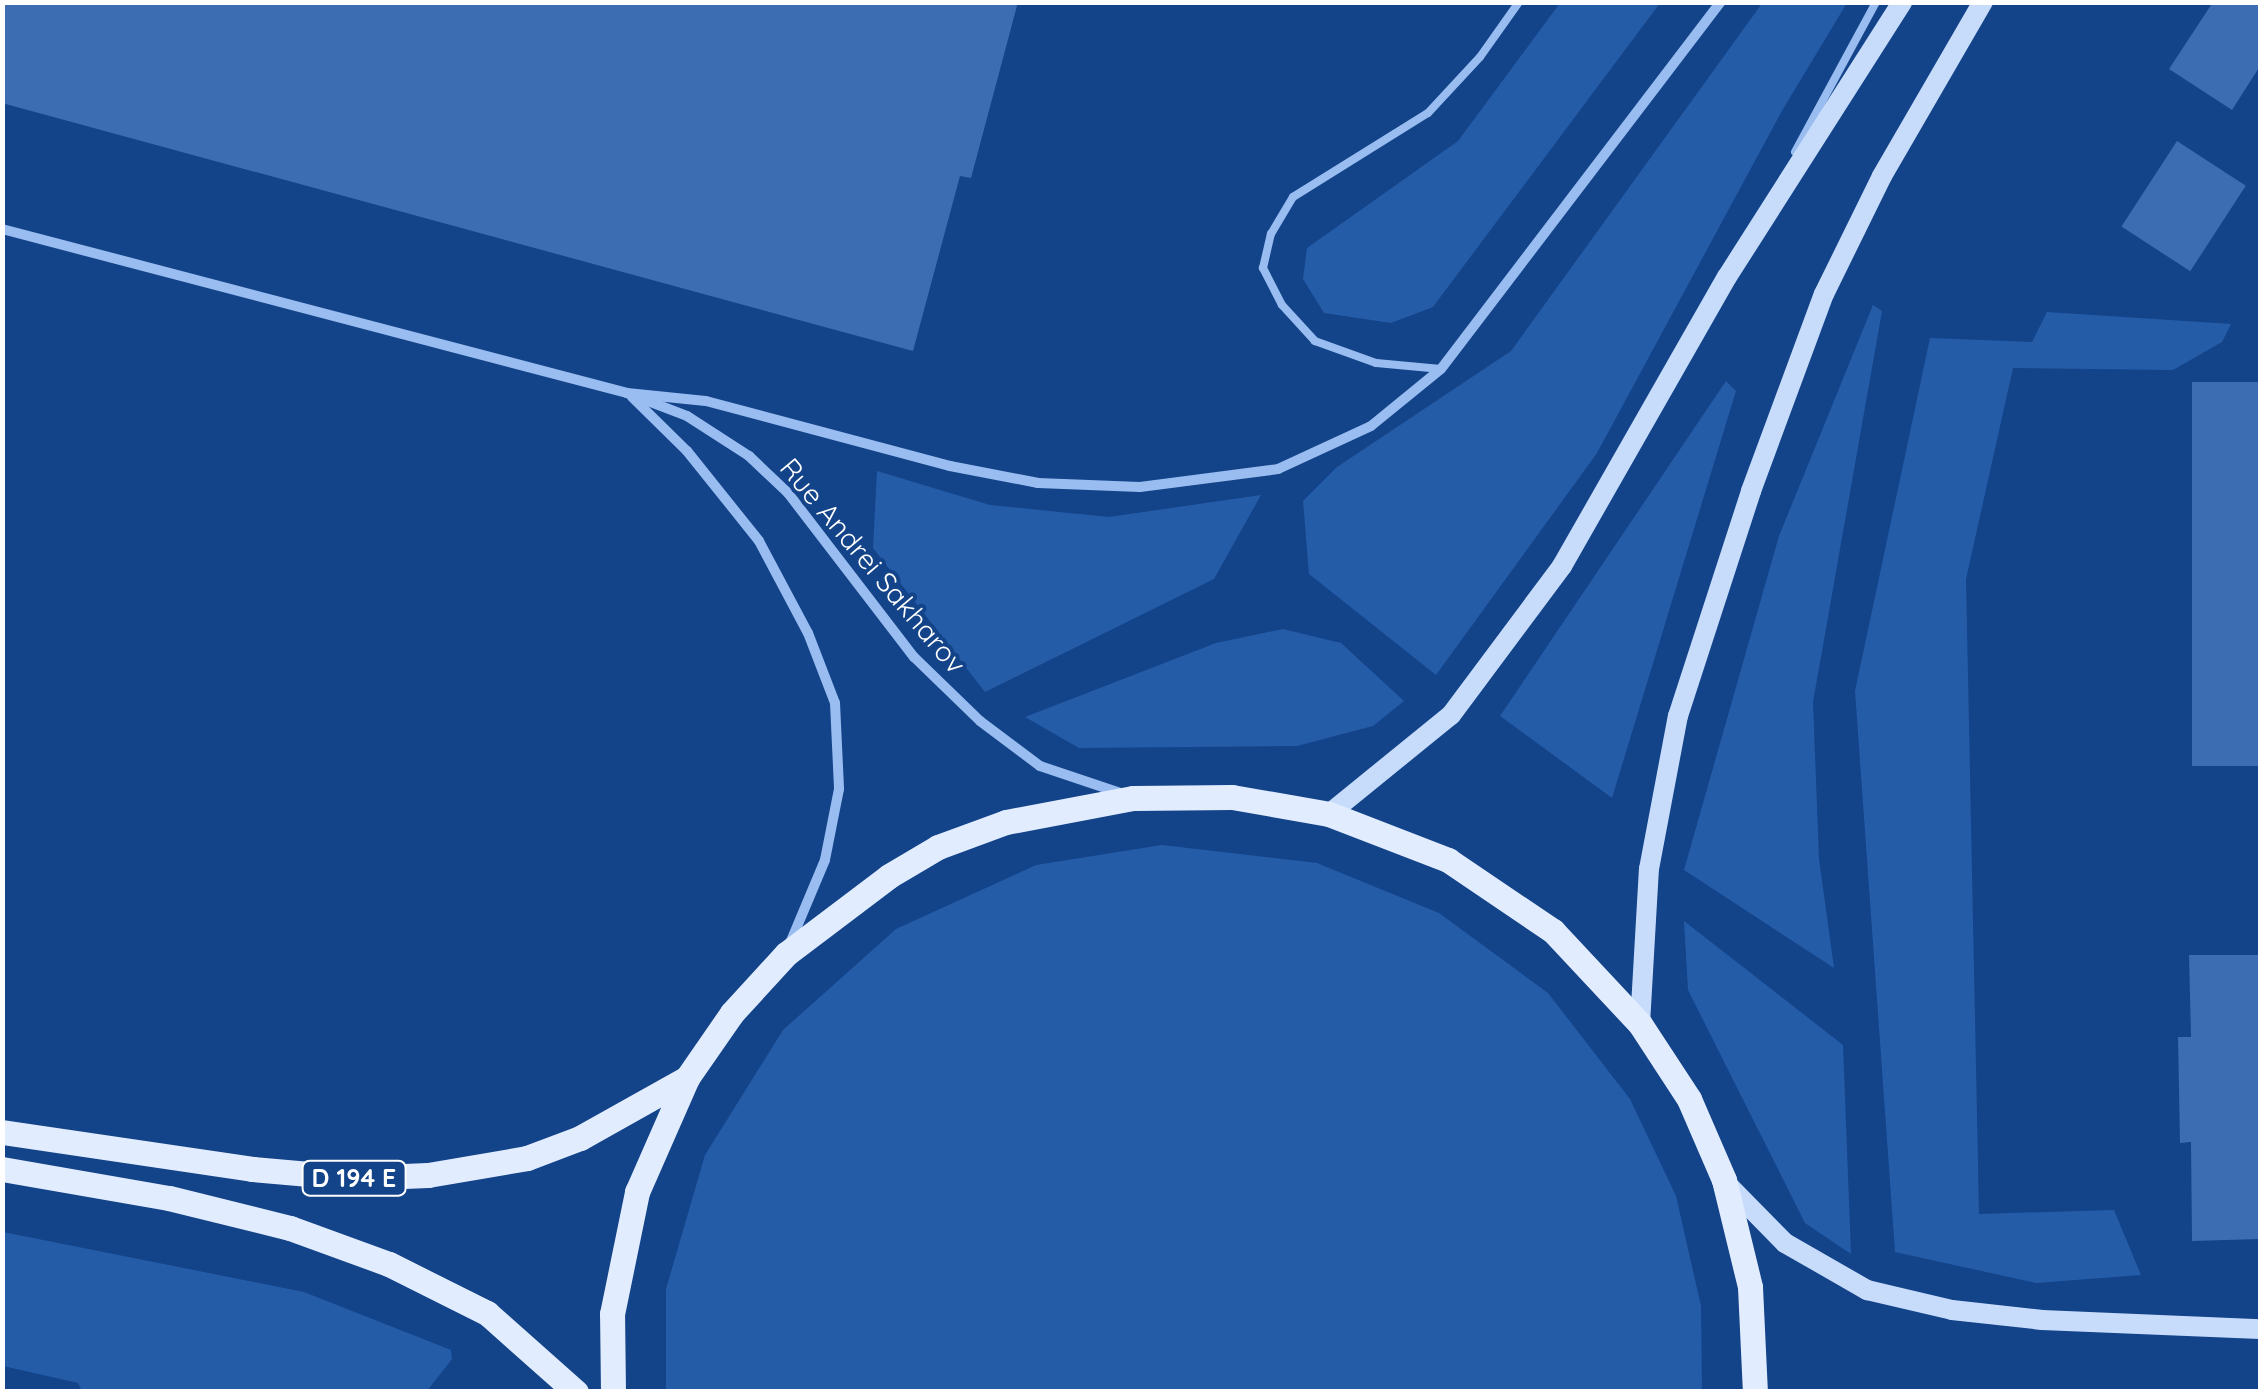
<!DOCTYPE html>
<html>
<head>
<meta charset="utf-8">
<style>
	body { margin:0 }
	#map { position:relative; width:2263px; height:1394px; overflow:hidden; background:#134389; font-family:Quicksand,sans-serif }
	div>[style] { position:absolute }
	.green>* { inset:0; background:#255ca8 }
	.building>* { inset:0; background:#3c6db2; transform-origin:0 0 }
	.lane>* { height:8px; margin:-4px; padding:0 4px; transform-origin:4px; border-radius:4px; background:#99bdf0 }
	.street>* { height:10px; margin:-5px; padding:0 5px; transform-origin:5px; border-radius:5px; background:#99bdf0 }
	.secondary>* { height:20px; margin:-10px; padding:0 10px; transform-origin:10px; border-radius:10px; background:#c7dcfb }
	.primary>* { height:25px; margin:-12.5px; padding:0 12.5px; transform-origin:12.5px; border-radius:12.5px; background:#e2ecff }
	span { translate:-50% -50%; white-space:nowrap; text-align:center; line-height:1.15; -webkit-text-stroke:8px #134389; paint-order:stroke }
	.shield-label span { padding:2px 8px; background:#134389; border:2px solid; border-radius:8px; -webkit-text-stroke-width:0 }
	.shield-label { font-size:25px; color:#fff; font-weight:700 }
	.street-label { font-size:28px; color:#fff }
	.frame { position:absolute; inset:0; border:5px solid #fff; pointer-events:none }
</style>
</head>
<body>
<div id="map">
	<div class="green">
		<div style="clip-path:polygon(1763px 2px,1847px 3px,1783px 109px,1597px 453px,1436px 675px,1309px 574px,1303px 501px,1337px 467px,1511px 351px)"></div>
		<div style="clip-path:polygon(1560px 3px,1660px 3px,1433px 307px,1391px 323px,1324px 313px,1303px 279px,1307px 248px,1458px 141px)"></div>
		<div style="clip-path:polygon(1873px 305px,1882px 311px,1813px 702px,1819px 859px,1834px 968px,1684px 870px,1779px 536px)"></div>
		<div style="clip-path:polygon(2047px 312px,2231px 324px,2222px 342px,2173px 370px,2013px 368px,1966px 579px,1979px 1214px,2114px 1210px,2141px 1275px,2036px 1283px,1895px 1252px,1855px 691px,1930px 338px,2032px 342px)"></div>
		<div style="clip-path:polygon(1726px 381px,1736px 391px,1612px 798px,1500px 716px)"></div>
		<div style="clip-path:polygon(877px 471px,990px 505px,1109px 517px,1261px 495px,1214px 579px,985px 692px,873px 548px)"></div>
		<div style="clip-path:polygon(1283px 629px,1341px 643px,1404px 701px,1373px 726px,1297px 746px,1079px 748px,1025px 717px,1216px 643px)"></div>
		<div style="clip-path:polygon(1162px 845px,1317px 863px,1439px 913px,1548px 993px,1630px 1099px,1676px 1196px,1701px 1306px,1702px 1391px,666px 1391px,666px 1289px,705px 1155px,783px 1030px,896px 929px,1036px 865px)"></div>
		<div style="clip-path:polygon(1684px 921px,1843px 1045px,1851px 1254px,1805px 1223px,1688px 990px)"></div>
		<div style="clip-path:polygon(3px 1232px,304px 1292px,451px 1350px,452px 1359px,427px 1391px,82px 1391px,78px 1383px,3px 1366px)"></div>
	</div>
	<div class="building">
		<div style="clip-path:polygon(2px 2px,1018px 2px,971px 178px,960px 176px,913px 351px,2px 103px)"></div>
		<div style="clip-path:polygon(2213px 2px,2260px 2px,2260px 66px,2232px 110px,2169px 69px)"></div>
		<div style="left:2177px;top:141px;width:82px;height:102px;rotate:33deg"></div>
		<div style="left:2192px;top:382px;width:68px;height:384px"></div>
		<div style="clip-path:polygon(2189px 955px,2260px 955px,2260px 1239px,2192px 1241px,2191px 1142px,2180px 1143px,2178px 1037px,2191px 1037px)"></div>
	</div>
	<div class="lane">
		<div style="left:1795px;top:152px;width:170px;rotate:-61.6deg"></div>
		<div style="left:1441px;top:369px;width:65px;rotate:-174.7deg"></div>
		<div style="left:1376px;top:363px;width:65px;rotate:-160.2deg"></div>
		<div style="left:1315px;top:341px;width:49px;rotate:-132.5deg"></div>
		<div style="left:1282px;top:305px;width:42px;rotate:-117.2deg"></div>
		<div style="left:1263px;top:268px;width:35px;rotate:-77deg"></div>
		<div style="left:1271px;top:234px;width:43px;rotate:-59.3deg"></div>
		<div style="left:1293px;top:197px;width:159px;rotate:-31.9deg"></div>
		<div style="left:1428px;top:113px;width:76px;rotate:-47.1deg"></div>
		<div style="left:1480px;top:57px;width:67px;rotate:-54.7deg"></div>
	</div>
	<div class="street">
		<div style="left:2px;top:229px;width:646px;rotate:14.7deg"></div>
		<div style="left:627px;top:393px;width:64px;rotate:21deg"></div>
		<div style="left:687px;top:416px;width:74px;rotate:32.8deg"></div>
		<div style="left:749px;top:456px;width:54px;rotate:43.5deg"></div>
		<div style="left:788px;top:493px;width:207px;rotate:52.5deg"></div>
		<div style="left:914px;top:657px;width:92px;rotate:44.1deg"></div>
		<div style="left:980px;top:721px;width:75px;rotate:36.9deg"></div>
		<div style="left:1040px;top:766px;width:88px;rotate:18.6deg"></div>
		<div style="left:627px;top:393px;width:79px;rotate:5.8deg"></div>
		<div style="left:706px;top:401px;width:253px;rotate:14.9deg"></div>
		<div style="left:950px;top:466px;width:90px;rotate:10.9deg"></div>
		<div style="left:1038px;top:483px;width:102px;rotate:2.2deg"></div>
		<div style="left:1140px;top:487px;width:139px;rotate:-7.4deg"></div>
		<div style="left:1278px;top:469px;width:102px;rotate:-24.8deg"></div>
		<div style="left:1371px;top:426px;width:90px;rotate:-39.2deg"></div>
		<div style="left:1441px;top:369px;width:462px;rotate:-52.7deg"></div>
		<div style="left:632px;top:397px;width:77px;rotate:44.5deg"></div>
		<div style="left:687px;top:451px;width:115px;rotate:51.3deg"></div>
		<div style="left:759px;top:541px;width:104px;rotate:62deg"></div>
		<div style="left:808px;top:633px;width:75px;rotate:68.9deg"></div>
		<div style="left:835px;top:703px;width:86px;rotate:87.3deg"></div>
		<div style="left:839px;top:789px;width:72px;rotate:101.2deg"></div>
		<div style="left:825px;top:860px;width:88px;rotate:112.8deg"></div>
	</div>
	<div class="secondary">
		<div style="left:1329px;top:814px;width:157px;rotate:-39.1deg"></div>
		<div style="left:1451px;top:715px;width:186px;rotate:-53.3deg"></div>
		<div style="left:1562px;top:566px;width:333px;rotate:-60.3deg"></div>
		<div style="left:1727px;top:277px;width:326px;rotate:-57.5deg"></div>
		<div style="left:1640px;top:1024px;width:155px;rotate:-86.7deg"></div>
		<div style="left:1649px;top:869px;width:156px;rotate:-79.3deg"></div>
		<div style="left:1678px;top:716px;width:237px;rotate:-72deg"></div>
		<div style="left:1751px;top:491px;width:210px;rotate:-69.7deg"></div>
		<div style="left:1824px;top:294px;width:131px;rotate:-63.8deg"></div>
		<div style="left:1882px;top:176px;width:201px;rotate:-59.9deg"></div>
		<div style="left:1724px;top:1181px;width:87px;rotate:45.5deg"></div>
		<div style="left:1785px;top:1243px;width:95px;rotate:29.8deg"></div>
		<div style="left:1867px;top:1290px;width:87px;rotate:13.2deg"></div>
		<div style="left:1952px;top:1310px;width:91px;rotate:6.3deg"></div>
		<div style="left:2042px;top:1320px;width:218px;rotate:2.4deg"></div>
	</div>
	<div class="primary">
		<div style="left:2px;top:1132px;width:253px;rotate:8.4deg"></div>
		<div style="left:252px;top:1169px;width:103px;rotate:5deg"></div>
		<div style="left:355px;top:1178px;width:73px;rotate:-2.4deg"></div>
		<div style="left:428px;top:1175px;width:100px;rotate:-9.7deg"></div>
		<div style="left:527px;top:1158px;width:57px;rotate:-20.7deg"></div>
		<div style="left:580px;top:1138px;width:123px;rotate:-29.3deg"></div>
		<div style="left:2px;top:1169px;width:169px;rotate:9.9deg"></div>
		<div style="left:169px;top:1198px;width:125px;rotate:13.9deg"></div>
		<div style="left:290px;top:1228px;width:105px;rotate:20deg"></div>
		<div style="left:389px;top:1264px;width:110px;rotate:26.6deg"></div>
		<div style="left:487px;top:1313px;width:119px;rotate:41.6deg"></div>
		<div style="left:613px;top:1392px;width:78px;rotate:-90.7deg"></div>
		<div style="left:612px;top:1314px;width:125px;rotate:-78.4deg"></div>
		<div style="left:637px;top:1192px;width:124px;rotate:-66.3deg"></div>
		<div style="left:687px;top:1078px;width:79px;rotate:-55.3deg"></div>
		<div style="left:732px;top:1013px;width:80px;rotate:-47.5deg"></div>
		<div style="left:786px;top:954px;width:129px;rotate:-37.1deg"></div>
		<div style="left:889px;top:876px;width:57px;rotate:-30.6deg"></div>
		<div style="left:938px;top:847px;width:72px;rotate:-20.2deg"></div>
		<div style="left:1006px;top:822px;width:129px;rotate:-10.7deg"></div>
		<div style="left:1133px;top:798px;width:99px;rotate:-0.6deg"></div>
		<div style="left:1232px;top:797px;width:98px;rotate:9.9deg"></div>
		<div style="left:1329px;top:814px;width:128px;rotate:21.1deg"></div>
		<div style="left:1448px;top:860px;width:127px;rotate:34.1deg"></div>
		<div style="left:1553px;top:931px;width:127px;rotate:46.9deg"></div>
		<div style="left:1640px;top:1024px;width:90px;rotate:56.8deg"></div>
		<div style="left:1689px;top:1099px;width:88px;rotate:66.6deg"></div>
		<div style="left:1724px;top:1180px;width:110px;rotate:76.3deg"></div>
		<div style="left:1750px;top:1287px;width:105px;rotate:87.3deg"></div>
	</div>
	<div class="shield-label">
		<span style="left:354px;top:1178px">D 194 E</span>
	</div>
	<div class="street-label">
		<span style="left:873px;top:566px;rotate:50deg">Rue Andrei Sakharov</span>
	</div>
	<div class="frame"></div>
</div>
</body>
</html>
